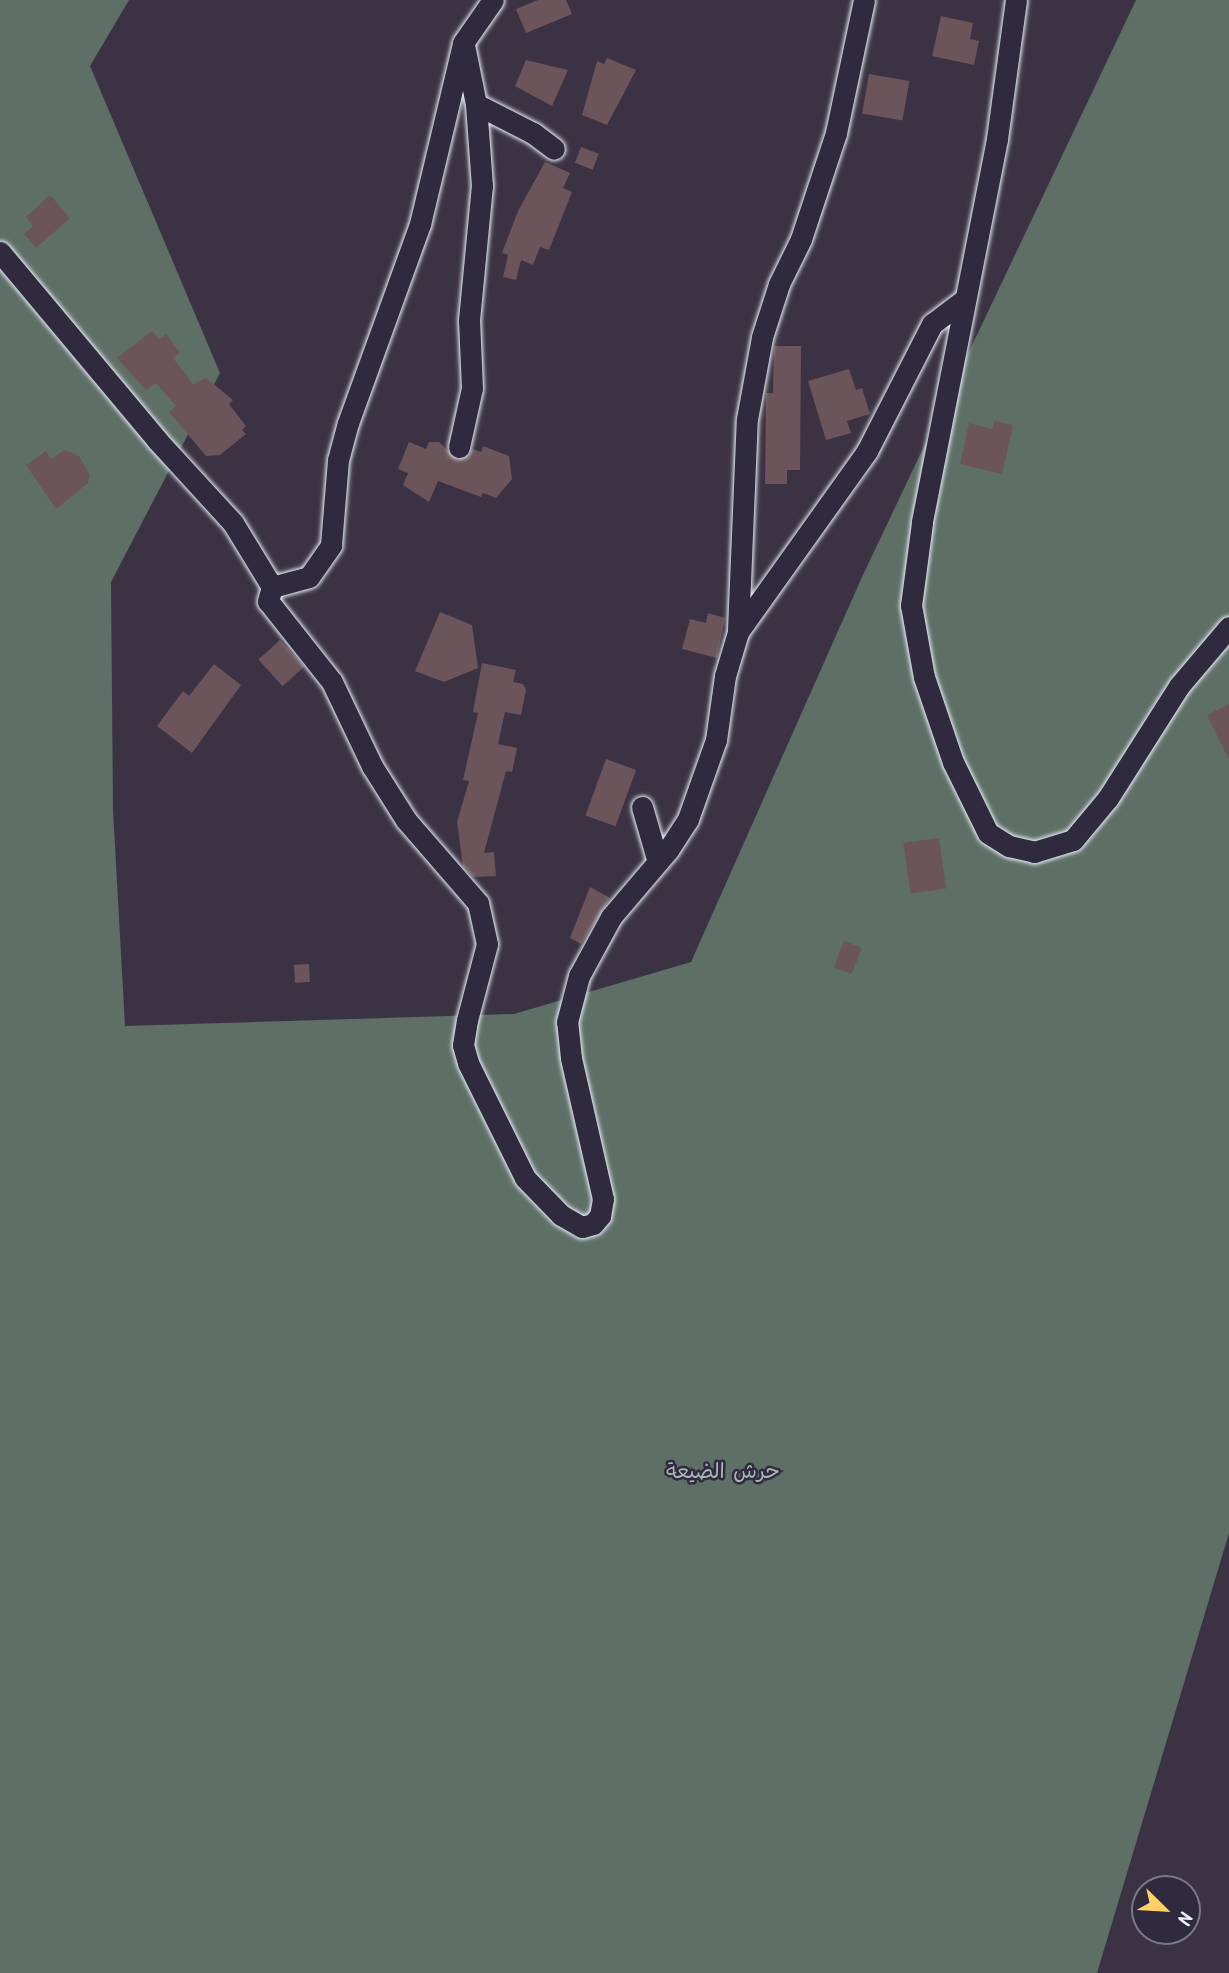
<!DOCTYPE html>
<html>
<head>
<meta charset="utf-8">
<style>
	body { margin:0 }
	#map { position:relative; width:1229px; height:1973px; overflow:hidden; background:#3b3343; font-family:Kalam,"Playpen Sans Arabic",sans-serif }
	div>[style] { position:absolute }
	.green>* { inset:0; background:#5e6f66 }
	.building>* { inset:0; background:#6b555a; transform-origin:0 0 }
	.roads { filter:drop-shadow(0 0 2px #e8f1f8) drop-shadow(0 0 2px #e8f1f8) }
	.minor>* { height:21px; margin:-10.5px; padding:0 10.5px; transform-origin:10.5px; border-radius:10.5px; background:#2f2a3d }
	span { translate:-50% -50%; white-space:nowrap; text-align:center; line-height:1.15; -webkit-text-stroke:5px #2f2a3d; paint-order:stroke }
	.park-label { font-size:21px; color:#aab6b6 }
	.north { position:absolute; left:1131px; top:1875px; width:70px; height:70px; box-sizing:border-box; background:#2f2a3d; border:2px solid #797a88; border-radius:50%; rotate:114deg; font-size:19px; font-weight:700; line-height:28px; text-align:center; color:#e8f1f8 }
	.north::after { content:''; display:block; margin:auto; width:24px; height:32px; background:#ffd166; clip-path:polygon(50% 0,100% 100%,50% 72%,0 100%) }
</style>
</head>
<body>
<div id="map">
	<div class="green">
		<div style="clip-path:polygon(0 0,129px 0,90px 66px,220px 373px,111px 582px,113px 810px,125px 1026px,514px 1014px,691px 962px,862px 577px,1136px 0,1229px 0,1229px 1533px,1097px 1973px,0 1973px)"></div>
	</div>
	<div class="building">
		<div style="clip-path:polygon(538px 0,566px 0,572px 14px,526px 33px,516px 9px)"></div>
		<div style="clip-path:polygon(941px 16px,973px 23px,970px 39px,979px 41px,974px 65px,932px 56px)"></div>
		<div style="clip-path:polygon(607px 58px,636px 70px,607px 125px,582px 115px,597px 61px,604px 64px)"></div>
		<div style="clip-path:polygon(526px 60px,568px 70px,552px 106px,515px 86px)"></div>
		<div style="left:869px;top:74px;width:41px;height:40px;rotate:10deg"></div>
		<div style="left:581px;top:147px;width:19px;height:17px;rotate:21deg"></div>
		<div style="clip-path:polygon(545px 162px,570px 173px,563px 188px,572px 192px,549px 250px,540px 247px,533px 265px,521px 260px,516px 280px,503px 277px,508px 255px,502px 253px,518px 211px)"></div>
		<div style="clip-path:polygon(50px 195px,70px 218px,36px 248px,24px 234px,33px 226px,26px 217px)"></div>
		<div style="clip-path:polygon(152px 331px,159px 339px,166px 334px,180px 353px,173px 358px,193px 384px,206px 378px,233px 400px,229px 404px,246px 426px,242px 430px,246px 434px,220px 455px,206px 456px,169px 412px,176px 406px,156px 383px,146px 390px,117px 358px)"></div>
		<div style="clip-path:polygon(774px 346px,801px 346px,800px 470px,787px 470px,787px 484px,765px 484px,766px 393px,773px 393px)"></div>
		<div style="clip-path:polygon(849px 369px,856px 390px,862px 388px,870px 414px,847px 421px,851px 433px,826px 440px,808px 381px)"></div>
		<div style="clip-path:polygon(994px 421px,1013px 425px,1002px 474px,960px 464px,969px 423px,992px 429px)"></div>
		<div style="clip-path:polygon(409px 442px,426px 449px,429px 442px,439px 442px,457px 460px,469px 455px,472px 449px,481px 452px,483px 446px,509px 456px,512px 479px,496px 498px,483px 493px,481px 497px,438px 481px,429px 502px,403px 485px,408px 473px,398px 469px)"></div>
		<div style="clip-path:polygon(64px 450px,79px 456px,90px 475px,88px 483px,56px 509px,26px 465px,46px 451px,51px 459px)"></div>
		<div style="clip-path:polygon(440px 612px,472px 625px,478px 668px,444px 682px,415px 671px)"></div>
		<div style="clip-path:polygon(708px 613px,725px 618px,717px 658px,682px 649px,690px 619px,706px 623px)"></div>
		<div style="left:280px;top:640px;width:36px;height:29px;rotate:48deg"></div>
		<div style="clip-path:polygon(482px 663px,516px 670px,513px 682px,523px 684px,526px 690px,521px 715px,505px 712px,498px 744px,517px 748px,512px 772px,506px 771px,484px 853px,494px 852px,496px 876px,473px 877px,463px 866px,457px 822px,469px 781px,463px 780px,478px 713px,473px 712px)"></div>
		<div style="clip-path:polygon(214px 664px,241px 685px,192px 753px,157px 726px,183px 691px,189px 696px)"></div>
		<div style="clip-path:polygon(1229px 704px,1229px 760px,1207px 715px)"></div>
		<div style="left:606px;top:759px;width:32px;height:60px;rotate:20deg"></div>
		<div style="left:939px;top:838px;width:51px;height:36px;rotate:82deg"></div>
		<div style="clip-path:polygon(590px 887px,610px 898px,581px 944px,570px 938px)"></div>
		<div style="left:844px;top:941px;width:19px;height:28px;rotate:21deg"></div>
		<div style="left:309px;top:964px;width:18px;height:15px;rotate:87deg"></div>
	</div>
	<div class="roads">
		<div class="minor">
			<div style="left:1016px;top:0;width:140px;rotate:97.8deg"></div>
			<div style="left:997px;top:139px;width:391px;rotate:101.1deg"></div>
			<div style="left:922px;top:523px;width:83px;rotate:97.6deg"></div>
			<div style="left:911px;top:605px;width:73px;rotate:79.8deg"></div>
			<div style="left:924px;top:677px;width:90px;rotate:71.2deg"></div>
			<div style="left:953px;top:762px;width:79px;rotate:63.8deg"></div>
			<div style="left:988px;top:833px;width:25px;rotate:32deg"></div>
			<div style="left:1009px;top:846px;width:26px;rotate:13deg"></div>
			<div style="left:1034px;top:852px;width:41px;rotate:-17.1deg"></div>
			<div style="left:1073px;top:840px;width:55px;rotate:-50.2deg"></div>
			<div style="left:1108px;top:798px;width:133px;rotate:-57.6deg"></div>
			<div style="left:1179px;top:686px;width:77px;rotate:-49.7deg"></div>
			<div style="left:476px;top:104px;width:64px;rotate:27deg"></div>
			<div style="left:533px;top:133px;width:26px;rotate:37deg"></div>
			<div style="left:0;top:252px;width:245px;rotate:50.1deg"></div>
			<div style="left:157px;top:440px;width:113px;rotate:47.5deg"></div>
			<div style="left:233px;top:523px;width:75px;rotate:58.6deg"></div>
			<div style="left:272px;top:587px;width:15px;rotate:106deg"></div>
			<div style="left:268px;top:601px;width:103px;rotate:51.7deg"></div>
			<div style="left:332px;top:682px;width:93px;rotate:64.5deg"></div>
			<div style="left:372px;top:766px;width:64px;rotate:57.8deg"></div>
			<div style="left:406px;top:820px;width:110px;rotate:49.1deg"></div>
			<div style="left:478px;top:903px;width:42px;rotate:77.6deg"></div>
			<div style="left:487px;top:944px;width:79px;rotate:104.7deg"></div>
			<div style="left:467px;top:1020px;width:25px;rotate:99deg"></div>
			<div style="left:463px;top:1045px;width:19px;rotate:74deg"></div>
			<div style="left:468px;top:1063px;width:128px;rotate:63.6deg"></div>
			<div style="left:525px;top:1178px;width:52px;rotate:45.8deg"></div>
			<div style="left:561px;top:1215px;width:24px;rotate:30deg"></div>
			<div style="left:582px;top:1227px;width:11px;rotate:-15deg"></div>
			<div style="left:593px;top:1224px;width:11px;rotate:-49deg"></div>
			<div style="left:600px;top:1216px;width:17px;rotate:-80deg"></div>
			<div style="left:603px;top:1199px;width:145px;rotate:-102.8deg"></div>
			<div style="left:571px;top:1058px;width:36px;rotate:-96deg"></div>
			<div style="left:567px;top:1022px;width:48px;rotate:-75.4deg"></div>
			<div style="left:579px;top:976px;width:67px;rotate:-61.5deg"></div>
			<div style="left:611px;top:917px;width:88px;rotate:-49.6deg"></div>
			<div style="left:668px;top:850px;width:37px;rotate:-57deg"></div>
			<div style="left:688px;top:819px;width:84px;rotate:-70.5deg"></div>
			<div style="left:716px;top:740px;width:65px;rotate:-82deg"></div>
			<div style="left:725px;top:676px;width:46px;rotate:-73.5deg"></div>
			<div style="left:738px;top:632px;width:222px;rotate:-54.5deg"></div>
			<div style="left:867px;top:451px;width:143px;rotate:-62.9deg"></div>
			<div style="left:932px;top:324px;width:41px;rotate:-37.1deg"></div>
			<div style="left:459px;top:447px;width:60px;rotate:-77.6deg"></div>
			<div style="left:472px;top:388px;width:68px;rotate:-92.5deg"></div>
			<div style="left:469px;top:320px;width:135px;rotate:-84.5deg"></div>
			<div style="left:482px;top:186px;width:82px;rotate:-94.2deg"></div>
			<div style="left:476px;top:104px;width:60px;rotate:-101.5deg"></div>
			<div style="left:272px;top:587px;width:38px;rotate:-15deg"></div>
			<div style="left:309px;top:577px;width:39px;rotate:-55deg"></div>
			<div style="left:331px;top:545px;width:85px;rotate:-85.3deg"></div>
			<div style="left:338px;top:460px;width:38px;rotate:-75deg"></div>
			<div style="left:348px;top:423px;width:212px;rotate:-70.1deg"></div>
			<div style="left:420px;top:224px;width:186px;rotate:-76.6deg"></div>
			<div style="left:463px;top:43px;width:52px;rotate:-55.1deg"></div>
			<div style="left:738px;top:630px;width:211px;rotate:-87.6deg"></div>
			<div style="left:747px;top:419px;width:83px;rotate:-79.6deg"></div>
			<div style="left:762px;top:337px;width:56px;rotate:-72.2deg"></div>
			<div style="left:779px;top:284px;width:50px;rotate:-63.9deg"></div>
			<div style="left:801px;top:239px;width:112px;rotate:-71.7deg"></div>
			<div style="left:836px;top:133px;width:136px;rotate:-78.1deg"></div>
			<div style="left:642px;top:807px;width:57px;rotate:73.8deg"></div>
		</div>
	</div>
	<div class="park-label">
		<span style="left:723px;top:1473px">حرش الضيعة</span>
	</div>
	<div class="north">N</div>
</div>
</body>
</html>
